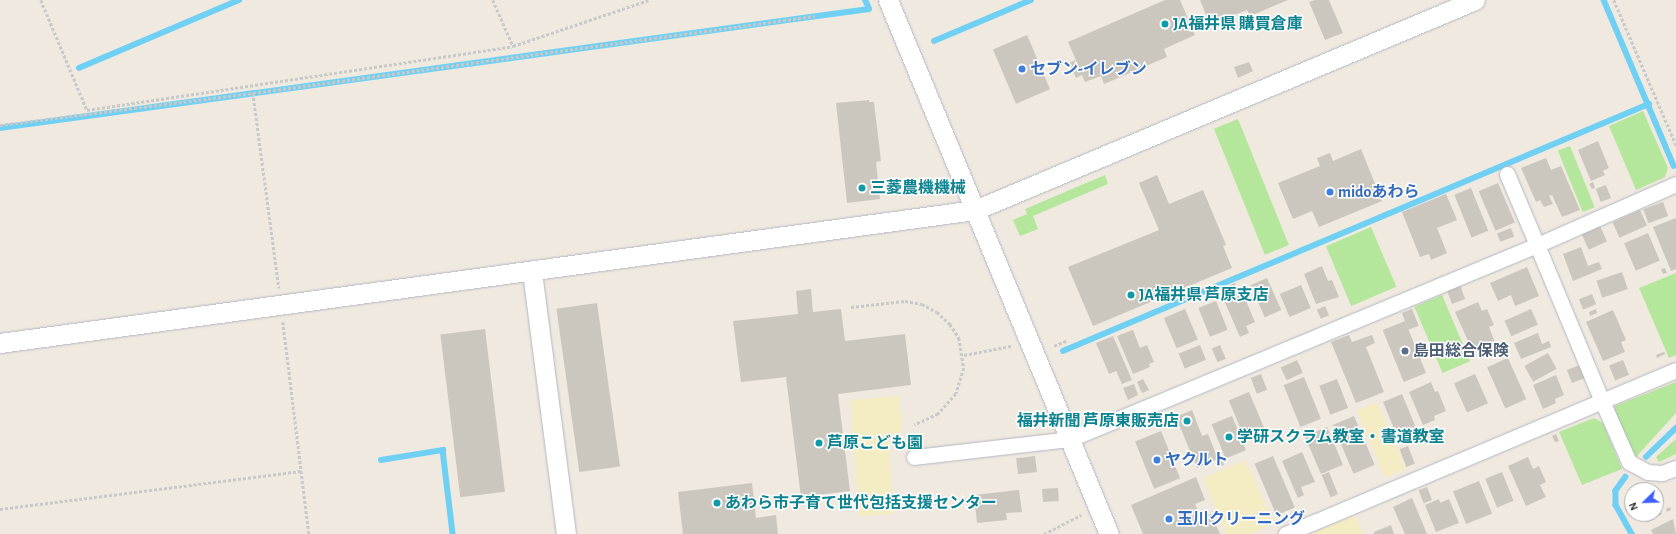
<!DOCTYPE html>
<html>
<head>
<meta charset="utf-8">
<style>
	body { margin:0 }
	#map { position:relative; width:1676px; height:534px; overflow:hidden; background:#efe9e0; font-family:"Alegreya Sans","Noto Sans JP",sans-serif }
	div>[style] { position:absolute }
	.green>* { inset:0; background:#b4e79b; transform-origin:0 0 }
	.sand>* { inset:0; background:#f4edc3; transform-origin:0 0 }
	.stream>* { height:5.5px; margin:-2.75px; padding:0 2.75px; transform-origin:2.75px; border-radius:2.75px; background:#70d0f4 }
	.building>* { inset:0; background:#cbc7be; transform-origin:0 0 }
	.path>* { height:2.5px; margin-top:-1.25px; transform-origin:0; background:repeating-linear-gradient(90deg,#c9c9c9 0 3px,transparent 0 5px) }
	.roads { filter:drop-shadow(0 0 1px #b4b6c1) drop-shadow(0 0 1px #b4b6c1) }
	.minor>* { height:15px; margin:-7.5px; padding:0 7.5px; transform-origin:7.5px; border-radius:7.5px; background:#fff }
	.tertiary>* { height:19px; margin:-9.5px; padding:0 9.5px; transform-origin:9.5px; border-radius:9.5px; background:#fff }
	.dots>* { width:11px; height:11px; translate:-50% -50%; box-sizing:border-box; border:2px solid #fff; border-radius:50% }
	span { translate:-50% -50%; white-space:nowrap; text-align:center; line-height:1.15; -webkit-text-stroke:3px #fff; paint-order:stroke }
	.culture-label { font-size:16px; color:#0d838f; font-weight:700 }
	.left { translate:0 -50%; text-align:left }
	.right { translate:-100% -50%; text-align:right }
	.shop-label { font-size:16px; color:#366cbe; font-weight:700 }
	.service-label { font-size:16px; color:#4e5e75; font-weight:700 }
	.north { position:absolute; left:1624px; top:482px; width:40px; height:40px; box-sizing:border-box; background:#fff; border:1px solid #ababab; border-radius:50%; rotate:247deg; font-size:11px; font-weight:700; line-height:16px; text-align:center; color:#2e2e2e }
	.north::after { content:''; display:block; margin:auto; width:14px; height:18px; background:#3d60ff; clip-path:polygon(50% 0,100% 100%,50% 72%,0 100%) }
</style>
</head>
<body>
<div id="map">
	<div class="green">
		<div style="clip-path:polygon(1643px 111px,1668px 168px,1665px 177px,1636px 190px,1609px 126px)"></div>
		<div style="left:1238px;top:119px;width:136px;height:26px;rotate:68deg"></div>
		<div style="left:1570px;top:146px;width:66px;height:13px;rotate:68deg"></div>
		<div style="clip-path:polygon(1105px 175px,1108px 184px,1033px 216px,1038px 229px,1020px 236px,1013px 220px,1027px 214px,1025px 209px)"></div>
		<div style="left:1371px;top:227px;width:65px;height:49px;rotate:67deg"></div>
		<div style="clip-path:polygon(1676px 273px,1676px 355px,1669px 358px,1639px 288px)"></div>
		<div style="left:1442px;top:295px;width:72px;height:30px;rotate:67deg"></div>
		<div style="clip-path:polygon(1676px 382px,1676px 413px,1636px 457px,1629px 454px,1613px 415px,1615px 406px)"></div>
		<div style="clip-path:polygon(1594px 418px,1603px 423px,1622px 469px,1582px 485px,1559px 432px)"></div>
		<div style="clip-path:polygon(1676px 439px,1676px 454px,1659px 462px,1656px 457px)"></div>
	</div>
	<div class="sand">
		<div style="clip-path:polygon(899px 396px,902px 433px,888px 434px,894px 514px,859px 516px,850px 400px)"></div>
		<div style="left:1377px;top:402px;width:73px;height:22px;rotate:67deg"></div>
		<div style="clip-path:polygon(1246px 460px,1274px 524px,1251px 534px,1226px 534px,1203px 478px)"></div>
		<div style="clip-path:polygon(1355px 515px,1363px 534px,1310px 534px)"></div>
	</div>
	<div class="stream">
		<div style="left:1604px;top:0;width:180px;rotate:67.1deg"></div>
		<div style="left:934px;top:41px;width:105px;rotate:-22.9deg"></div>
		<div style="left:79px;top:68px;width:174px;rotate:-23deg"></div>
		<div style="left:0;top:128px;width:877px;rotate:-7.8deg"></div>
		<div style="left:869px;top:9px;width:10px;rotate:-114deg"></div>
		<div style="left:1063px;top:351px;width:636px;rotate:-22.86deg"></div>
		<div style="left:1646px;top:457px;width:42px;rotate:-44deg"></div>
		<div style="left:381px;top:460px;width:63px;rotate:-9.2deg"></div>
		<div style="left:443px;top:450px;width:85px;rotate:83.2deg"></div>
		<div style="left:1626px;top:477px;width:17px;rotate:126deg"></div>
		<div style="left:1616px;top:491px;width:14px;rotate:90deg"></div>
		<div style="left:1616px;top:505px;width:33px;rotate:61deg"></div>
	</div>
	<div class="building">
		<div style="clip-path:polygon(1165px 0,1180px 0,1195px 35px,1164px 49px,1167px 57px,1104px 84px,1101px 76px,1085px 82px,1082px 75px,1076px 78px,1069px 63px,1076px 60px,1068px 42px)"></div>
		<div style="clip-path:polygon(1200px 0,1288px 0,1250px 16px,1247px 10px,1210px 25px)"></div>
		<div style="clip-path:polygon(1315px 0,1329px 0,1343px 33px,1325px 40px,1309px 2px)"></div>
		<div style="left:1027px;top:35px;width:59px;height:37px;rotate:67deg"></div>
		<div style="clip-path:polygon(1249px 62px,1253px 71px,1238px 78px,1234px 67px)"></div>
		<div style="clip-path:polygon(869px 100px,869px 102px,874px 102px,881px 161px,876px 162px,880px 199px,847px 203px,836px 103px)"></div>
		<div style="clip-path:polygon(1598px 141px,1609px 168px,1603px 171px,1605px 175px,1591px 181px,1578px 150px)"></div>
		<div style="clip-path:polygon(1361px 149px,1382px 201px,1319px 227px,1312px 211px,1293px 219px,1278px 183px,1320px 166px,1317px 158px,1330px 153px,1333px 161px)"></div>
		<div style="clip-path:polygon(1546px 158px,1551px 170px,1561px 166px,1580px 210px,1562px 217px,1552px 195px,1549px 196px,1553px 204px,1544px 207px,1540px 200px,1536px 202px,1521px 168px)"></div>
		<div style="clip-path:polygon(1157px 175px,1169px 204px,1203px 190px,1226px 245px,1223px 246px,1232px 268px,1093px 326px,1068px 267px,1159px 230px,1139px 183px)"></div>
		<div style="clip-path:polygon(1593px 182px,1595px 188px,1592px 189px,1589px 184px)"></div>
		<div style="left:1498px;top:183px;width:43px;height:21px;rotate:67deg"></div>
		<div style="left:1606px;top:185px;width:14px;height:11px;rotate:69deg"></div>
		<div style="left:1471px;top:188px;width:46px;height:18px;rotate:68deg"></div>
		<div style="clip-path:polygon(1446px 194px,1457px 220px,1437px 228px,1447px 253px,1431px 260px,1429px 254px,1420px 257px,1402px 212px)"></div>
		<div style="left:1663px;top:202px;width:15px;height:21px;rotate:70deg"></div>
		<div style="left:1640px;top:210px;width:17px;height:30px;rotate:66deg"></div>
		<div style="clip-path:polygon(1676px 218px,1676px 269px,1671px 271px,1653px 227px)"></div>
		<div style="left:1600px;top:226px;width:17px;height:20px;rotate:66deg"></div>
		<div style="left:1511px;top:228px;width:9px;height:15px;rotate:69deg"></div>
		<div style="left:1648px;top:233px;width:30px;height:26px;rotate:67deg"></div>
		<div style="clip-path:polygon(1581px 247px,1588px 266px,1599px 262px,1602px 269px,1573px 281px,1563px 254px)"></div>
		<div style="clip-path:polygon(1322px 266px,1328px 281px,1332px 280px,1339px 297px,1316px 304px,1304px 274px)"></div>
		<div style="clip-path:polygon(1527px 267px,1539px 296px,1515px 306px,1511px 295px,1498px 301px,1490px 283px)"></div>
		<div style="clip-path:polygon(1665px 268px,1667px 273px,1663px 274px,1661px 269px)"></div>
		<div style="left:1622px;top:272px;width:18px;height:27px;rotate:71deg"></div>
		<div style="left:1267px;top:278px;width:35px;height:18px;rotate:66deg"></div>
		<div style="left:1235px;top:283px;width:8px;height:17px;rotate:67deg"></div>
		<div style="left:1301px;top:285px;width:25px;height:23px;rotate:67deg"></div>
		<div style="left:1460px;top:285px;width:15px;height:14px;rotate:70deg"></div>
		<div style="clip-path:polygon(811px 289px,813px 312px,841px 309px,845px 341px,905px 334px,911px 385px,838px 394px,850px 491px,801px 497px,786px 377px,741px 382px,733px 321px,798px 314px,796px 291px)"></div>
		<div style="clip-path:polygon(1243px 294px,1255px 322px,1246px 326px,1249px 333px,1240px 337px,1223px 298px,1232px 295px,1234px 298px)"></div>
		<div style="left:1592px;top:294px;width:11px;height:14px;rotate:68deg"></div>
		<div style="left:1216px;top:301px;width:31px;height:19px;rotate:68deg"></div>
		<div style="clip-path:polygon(1478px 302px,1482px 311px,1487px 309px,1494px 325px,1489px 327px,1495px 343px,1473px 352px,1455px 312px)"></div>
		<div style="left:597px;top:303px;width:165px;height:41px;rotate:82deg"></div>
		<div style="left:1325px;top:306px;width:10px;height:9px;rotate:66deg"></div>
		<div style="left:1185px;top:309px;width:33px;height:23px;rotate:67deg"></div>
		<div style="left:1412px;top:309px;width:18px;height:11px;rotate:68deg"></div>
		<div style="left:1531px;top:309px;width:17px;height:29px;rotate:66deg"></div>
		<div style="clip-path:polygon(1596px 309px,1597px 313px,1590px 316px,1589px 312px)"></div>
		<div style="clip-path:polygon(1613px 310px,1626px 340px,1621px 342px,1625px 352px,1603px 361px,1586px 322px)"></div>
		<div style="left:1405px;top:321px;width:56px;height:24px;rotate:68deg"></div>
		<div style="left:485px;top:329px;width:164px;height:45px;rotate:83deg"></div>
		<div style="clip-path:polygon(1133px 330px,1140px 348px,1147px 345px,1154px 362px,1149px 364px,1150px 367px,1133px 374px,1117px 336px)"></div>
		<div style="clip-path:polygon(1538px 333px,1542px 344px,1549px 341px,1551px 347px,1521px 359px,1514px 343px)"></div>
		<div style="clip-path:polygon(1349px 335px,1352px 342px,1372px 335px,1375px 343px,1366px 347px,1384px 392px,1356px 403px,1331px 342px)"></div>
		<div style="clip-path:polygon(1113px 336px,1132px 380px,1122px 384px,1116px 371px,1109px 374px,1096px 343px)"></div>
		<div style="left:1200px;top:345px;width:16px;height:23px;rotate:68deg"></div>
		<div style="left:1220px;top:345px;width:15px;height:9px;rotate:67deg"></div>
		<div style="clip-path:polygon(1664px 352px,1665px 354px,1657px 358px,1656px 355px)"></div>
		<div style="left:1548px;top:353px;width:18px;height:27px;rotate:61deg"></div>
		<div style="left:1508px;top:358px;width:45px;height:23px;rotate:66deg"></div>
		<div style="left:1297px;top:360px;width:14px;height:18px;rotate:65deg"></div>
		<div style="left:1623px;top:360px;width:16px;height:15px;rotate:68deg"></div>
		<div style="left:1580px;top:365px;width:14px;height:14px;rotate:69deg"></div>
		<div style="left:1261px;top:374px;width:17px;height:11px;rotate:69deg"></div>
		<div style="left:1475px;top:374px;width:32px;height:23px;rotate:66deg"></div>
		<div style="clip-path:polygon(1556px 375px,1564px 395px,1555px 399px,1556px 403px,1543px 409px,1533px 385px)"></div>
		<div style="left:1304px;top:377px;width:45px;height:22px;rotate:68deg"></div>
		<div style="clip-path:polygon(1143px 379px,1149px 390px,1142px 393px,1137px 382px)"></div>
		<div style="left:1337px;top:379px;width:31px;height:19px;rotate:69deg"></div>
		<div style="clip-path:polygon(1431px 382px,1435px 392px,1438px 391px,1446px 411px,1434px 416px,1435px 420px,1423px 425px,1409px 392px)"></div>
		<div style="clip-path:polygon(1134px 384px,1138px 395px,1128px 400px,1123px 388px)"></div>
		<div style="left:1249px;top:392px;width:41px;height:22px;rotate:67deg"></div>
		<div style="clip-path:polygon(1402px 394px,1421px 440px,1410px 444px,1409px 440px,1400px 443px,1383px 402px)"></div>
		<div style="clip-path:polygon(1192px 410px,1202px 436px,1208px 434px,1218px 459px,1197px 468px,1176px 417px)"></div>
		<div style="left:1232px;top:416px;width:37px;height:22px;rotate:68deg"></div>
		<div style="left:1354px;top:416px;width:53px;height:23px;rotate:67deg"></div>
		<div style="left:1327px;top:427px;width:41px;height:24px;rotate:67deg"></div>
		<div style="left:1161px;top:431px;width:51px;height:28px;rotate:68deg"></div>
		<div style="clip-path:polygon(1556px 434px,1559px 441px,1555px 442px,1552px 436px)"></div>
		<div style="left:1408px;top:446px;width:19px;height:9px;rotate:69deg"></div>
		<div style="clip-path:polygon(1302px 452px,1315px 482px,1301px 487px,1304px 495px,1298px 498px,1282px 461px)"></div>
		<div style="left:1035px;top:456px;width:16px;height:19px;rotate:83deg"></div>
		<div style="left:1273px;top:456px;width:56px;height:20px;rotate:67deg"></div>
		<div style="clip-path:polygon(1528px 457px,1533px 469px,1539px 466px,1546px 482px,1540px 485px,1546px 497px,1526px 506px,1508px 466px)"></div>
		<div style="clip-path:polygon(1222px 460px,1224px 465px,1221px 466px,1219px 462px)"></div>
		<div style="left:1329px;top:472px;width:24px;height:8px;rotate:68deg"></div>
		<div style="left:1502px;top:472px;width:31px;height:18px;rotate:68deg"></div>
		<div style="clip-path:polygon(1196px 477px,1205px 500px,1195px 504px,1201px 518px,1211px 514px,1220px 534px,1143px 534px,1131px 505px)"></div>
		<div style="left:1479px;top:481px;width:35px;height:28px;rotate:68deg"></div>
		<div style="clip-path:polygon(752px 483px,756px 518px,776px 515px,778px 534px,683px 534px,678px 492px)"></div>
		<div style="clip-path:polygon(1646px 484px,1649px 490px,1635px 490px)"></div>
		<div style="left:1427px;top:487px;width:14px;height:9px;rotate:69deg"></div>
		<div style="left:1058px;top:488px;width:13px;height:16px;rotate:86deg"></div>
		<div style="clip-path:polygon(1019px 490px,1022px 512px,1006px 513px,1007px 520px,977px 523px,974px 495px)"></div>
		<div style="clip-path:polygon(1412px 498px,1427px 534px,1405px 534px,1393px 507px)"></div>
		<div style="clip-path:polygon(1439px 499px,1440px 503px,1449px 499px,1459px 523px,1436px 532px,1425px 505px)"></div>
		<div style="clip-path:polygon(1656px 502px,1662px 514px,1648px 522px,1643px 514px,1656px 514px)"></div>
		<div style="clip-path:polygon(1670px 507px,1671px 510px,1667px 512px,1666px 509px)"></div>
		<div style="clip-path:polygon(1673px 519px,1676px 534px,1653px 534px,1651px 530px)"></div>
		<div style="clip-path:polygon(1391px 525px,1394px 534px,1374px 534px,1374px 532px)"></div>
	</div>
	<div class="path">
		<div style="left:41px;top:0;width:119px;rotate:67.3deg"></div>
		<div style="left:87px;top:110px;width:431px;rotate:-8.5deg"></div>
		<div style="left:513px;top:46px;width:144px;rotate:-18.7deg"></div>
		<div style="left:493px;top:0;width:50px;rotate:66.5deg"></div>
		<div style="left:1614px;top:0;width:158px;rotate:66.8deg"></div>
		<div style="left:253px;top:93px;width:567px;rotate:-7.8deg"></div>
		<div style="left:0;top:125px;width:255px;rotate:-7.2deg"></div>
		<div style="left:253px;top:93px;width:197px;rotate:82.4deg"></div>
		<div style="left:851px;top:307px;width:54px;rotate:-6.3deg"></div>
		<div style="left:905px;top:301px;width:17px;rotate:10deg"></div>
		<div style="left:922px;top:304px;width:17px;rotate:28deg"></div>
		<div style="left:937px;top:312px;width:18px;rotate:43deg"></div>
		<div style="left:950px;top:324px;width:17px;rotate:57deg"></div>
		<div style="left:959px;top:338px;width:30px;rotate:81deg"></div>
		<div style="left:964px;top:368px;width:27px;rotate:107deg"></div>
		<div style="left:956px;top:394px;width:27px;rotate:132deg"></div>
		<div style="left:938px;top:414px;width:26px;rotate:155deg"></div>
		<div style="left:283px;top:322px;width:214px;rotate:83deg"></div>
		<div style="left:1054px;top:346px;width:15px;rotate:-23deg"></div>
		<div style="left:964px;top:355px;width:48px;rotate:-10.8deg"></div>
		<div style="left:0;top:509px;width:303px;rotate:-7.2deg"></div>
		<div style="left:1044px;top:534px;width:42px;rotate:-27.2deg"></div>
	</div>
	<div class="roads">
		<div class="minor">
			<div style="left:1507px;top:174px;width:77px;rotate:67.1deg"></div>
			<div style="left:1537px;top:245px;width:152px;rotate:-23.7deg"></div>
			<div style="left:1676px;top:370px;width:80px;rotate:157.3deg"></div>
			<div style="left:1602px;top:401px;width:67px;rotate:66.1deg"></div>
			<div style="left:1629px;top:462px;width:21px;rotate:28deg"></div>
			<div style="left:1648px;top:472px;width:14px;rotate:4deg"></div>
			<div style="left:1662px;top:473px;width:15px;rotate:-20deg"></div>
			<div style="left:914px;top:457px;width:157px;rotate:-6.6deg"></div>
			<div style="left:1070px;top:439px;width:506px;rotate:-22.56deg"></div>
			<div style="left:1537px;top:245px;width:169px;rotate:67.4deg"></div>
			<div style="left:1602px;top:401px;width:343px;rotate:157.2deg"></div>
		</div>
		<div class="tertiary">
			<div style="left:888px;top:0;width:578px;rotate:67.52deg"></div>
			<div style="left:532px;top:272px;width:264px;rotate:82.6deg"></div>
			<div style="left:0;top:343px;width:984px;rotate:-7.77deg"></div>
			<div style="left:975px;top:210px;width:542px;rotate:-22.78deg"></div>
		</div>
	</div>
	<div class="dots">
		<div style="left:1165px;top:24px;background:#0f9aa8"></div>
		<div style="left:1022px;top:69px;background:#3f7fe0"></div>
		<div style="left:862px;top:188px;background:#0f9aa8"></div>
		<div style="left:1330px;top:192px;background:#3f7fe0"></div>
		<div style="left:1131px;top:295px;background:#0f9aa8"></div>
		<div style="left:1405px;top:351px;background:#5c6f8a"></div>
		<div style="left:1187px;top:421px;background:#0f9aa8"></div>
		<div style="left:1229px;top:437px;background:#0f9aa8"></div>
		<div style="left:819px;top:443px;background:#0f9aa8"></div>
		<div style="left:1157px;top:460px;background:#3f7fe0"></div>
		<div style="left:717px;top:503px;background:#0f9aa8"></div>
		<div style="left:1169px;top:519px;background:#3f7fe0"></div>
	</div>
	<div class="culture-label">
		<span class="left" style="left:1173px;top:24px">JA福井県 購買倉庫</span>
		<span class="left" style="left:870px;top:188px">三菱農機機械</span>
		<span class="left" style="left:1139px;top:295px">JA福井県 芦原支店</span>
		<span class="right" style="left:1179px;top:421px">福井新聞 芦原東販売店</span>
		<span class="left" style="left:1237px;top:437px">学研スクラム教室・書道教室</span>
		<span class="left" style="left:827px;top:443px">芦原こども園</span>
		<span class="left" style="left:725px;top:503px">あわら市子育て世代包括支援センター</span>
	</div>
	<div class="shop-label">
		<span class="left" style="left:1030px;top:69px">セブン-イレブン</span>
		<span class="left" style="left:1338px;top:192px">midoあわら</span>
		<span class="left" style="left:1165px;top:460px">ヤクルト</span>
		<span class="left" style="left:1177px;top:519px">玉川クリーニング</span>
	</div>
	<div class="service-label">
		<span class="left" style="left:1413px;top:351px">島田総合保険</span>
	</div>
	<div class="north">N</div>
</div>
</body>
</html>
